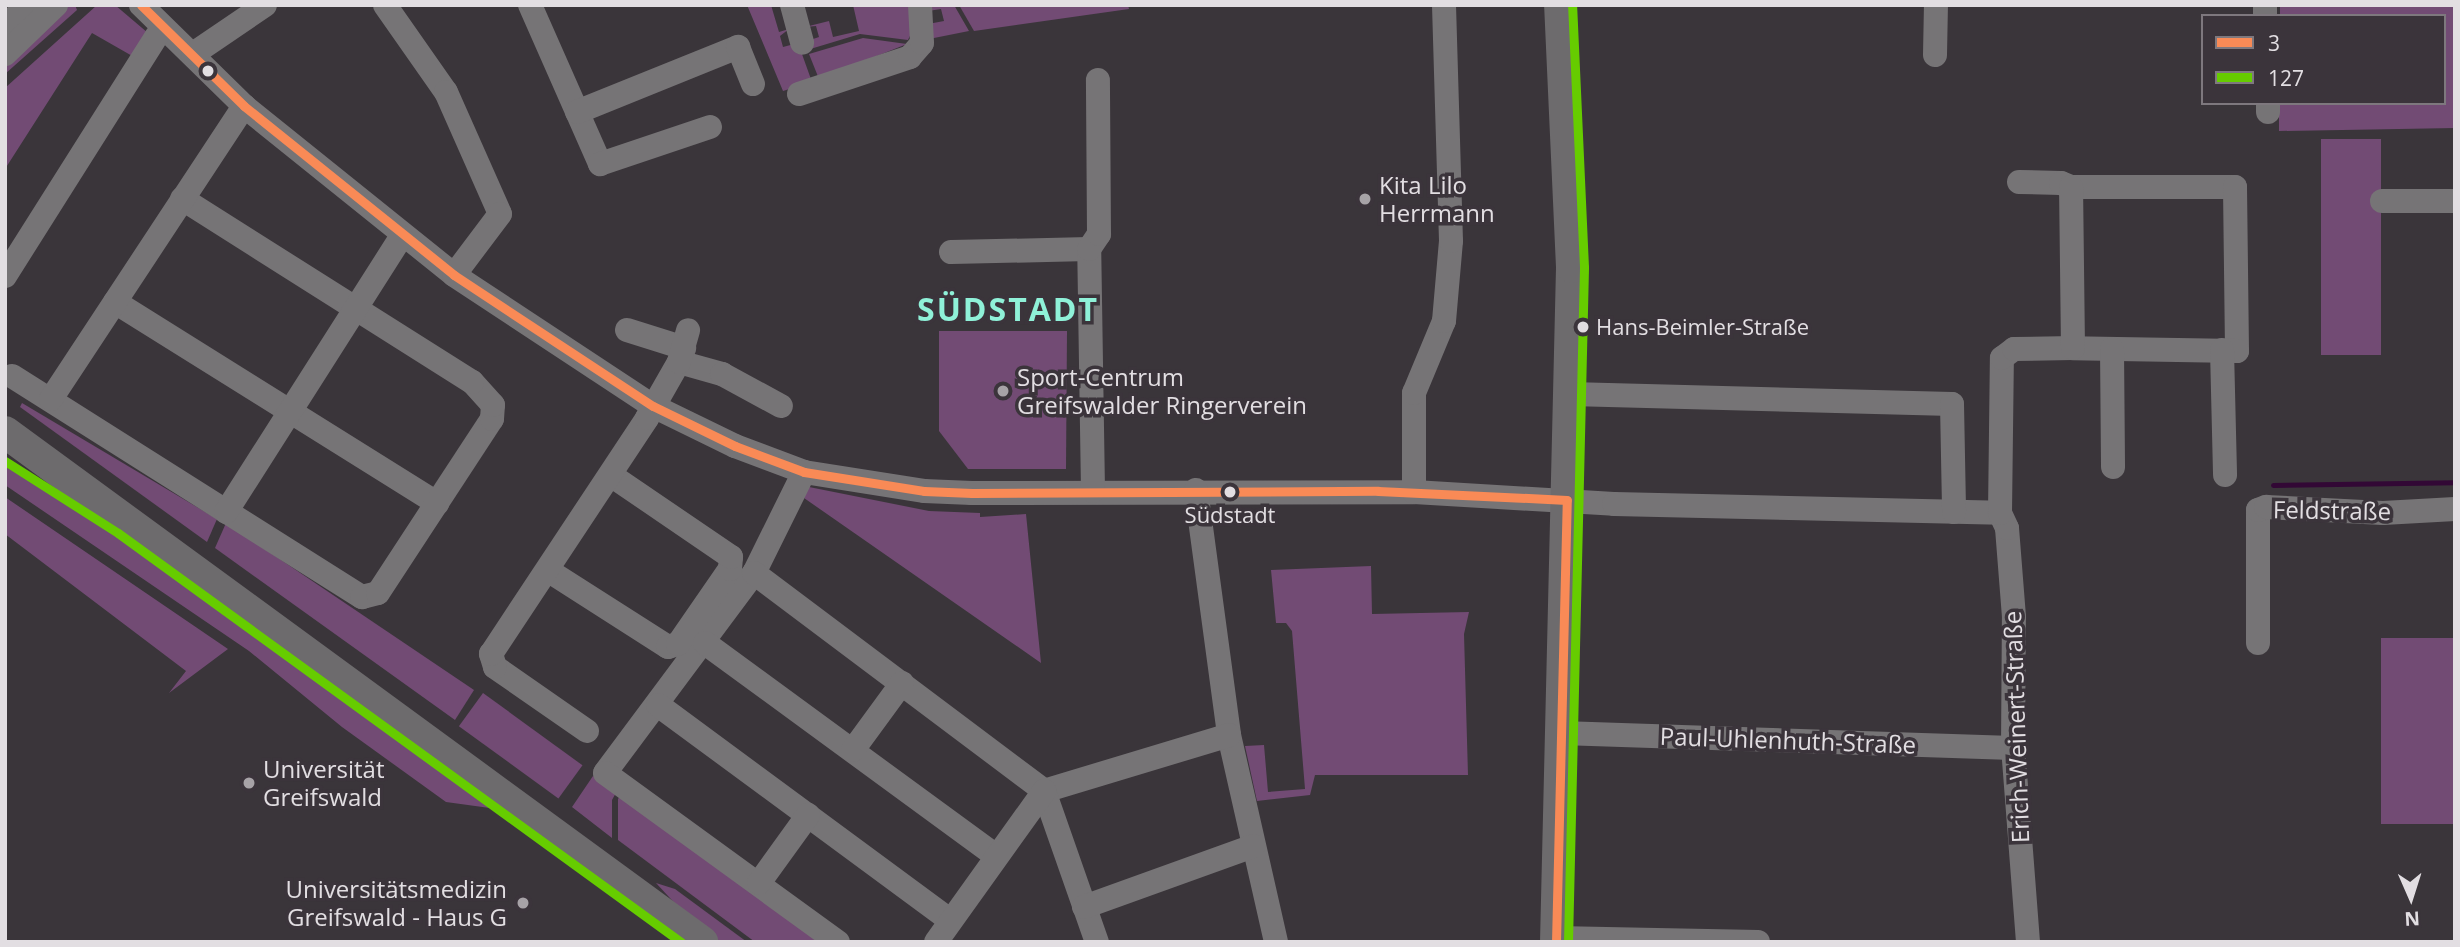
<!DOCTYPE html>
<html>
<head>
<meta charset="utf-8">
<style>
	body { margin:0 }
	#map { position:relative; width:2460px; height:947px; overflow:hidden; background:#3a353a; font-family:"Open Sans",sans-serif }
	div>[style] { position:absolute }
	.green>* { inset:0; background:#724b74; transform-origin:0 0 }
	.stream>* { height:5px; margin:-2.5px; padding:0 2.5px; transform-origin:2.5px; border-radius:2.5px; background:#320835 }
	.minor>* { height:24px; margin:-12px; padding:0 12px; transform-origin:12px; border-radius:12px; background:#767476 }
	.major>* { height:32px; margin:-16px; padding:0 16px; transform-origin:16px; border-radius:16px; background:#6d6b6d }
	.bus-1>* { height:9px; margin:-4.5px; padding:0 4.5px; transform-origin:4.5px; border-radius:4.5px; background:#f98a56 }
	.bus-2>* { height:9px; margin:-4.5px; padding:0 4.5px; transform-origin:4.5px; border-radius:4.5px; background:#6c0 }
	.dots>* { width:19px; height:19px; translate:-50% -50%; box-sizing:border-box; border:4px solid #3b343b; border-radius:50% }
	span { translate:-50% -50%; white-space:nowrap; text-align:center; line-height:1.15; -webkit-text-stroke:7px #3b343b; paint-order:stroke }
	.bus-label { font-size:22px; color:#e2dee2 }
	.left { translate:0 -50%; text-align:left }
	.poi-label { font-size:24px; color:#e2dee2 }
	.right { translate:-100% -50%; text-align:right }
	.street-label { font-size:24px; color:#e2dee2 }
	.district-label { font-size:32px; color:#8ff1d8; font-weight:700; letter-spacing:2px }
	.frame { position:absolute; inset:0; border:7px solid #e2dee2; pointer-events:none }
	.legend { position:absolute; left:2201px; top:14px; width:245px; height:91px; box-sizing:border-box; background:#3b343b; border:2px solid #7e787e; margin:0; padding:9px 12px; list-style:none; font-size:21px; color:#e2dee2 }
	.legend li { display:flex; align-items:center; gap:14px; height:35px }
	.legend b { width:35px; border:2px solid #7e787e }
	.north { position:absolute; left:2376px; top:863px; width:70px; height:70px; -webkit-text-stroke:5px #3b343b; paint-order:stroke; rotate:177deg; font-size:19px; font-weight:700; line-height:28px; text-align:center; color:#e2dee2 }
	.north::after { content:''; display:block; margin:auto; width:24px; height:32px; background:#e2dee2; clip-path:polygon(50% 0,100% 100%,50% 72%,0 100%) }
</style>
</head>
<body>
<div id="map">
	<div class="green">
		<div style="clip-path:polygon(64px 5px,75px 5px,77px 10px,5px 74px,5px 67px)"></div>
		<div style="clip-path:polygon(115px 5px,148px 33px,134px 57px,92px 33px,5px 169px,5px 88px,96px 6px)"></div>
		<div style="clip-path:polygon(747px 5px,771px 5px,779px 32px,789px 29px,780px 36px,783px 47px,798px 43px,812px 82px,783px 91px)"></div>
		<div style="clip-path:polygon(853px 5px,912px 5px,914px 27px,908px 40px,860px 34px,807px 50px,804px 42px,819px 37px,816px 26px,805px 27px,829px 21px,833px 37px,859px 31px)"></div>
		<div style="clip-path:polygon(927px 5px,954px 5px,969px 31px,929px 39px,928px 24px,944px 21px,941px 9px,928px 11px)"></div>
		<div style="clip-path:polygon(959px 5px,1128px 5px,1129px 9px,974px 31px)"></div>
		<div style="clip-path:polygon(2280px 5px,2455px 5px,2455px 128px,2279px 131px,2279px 103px,2444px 103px,2444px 16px,2280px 16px)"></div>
		<div style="clip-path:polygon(863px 38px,907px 44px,819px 79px,809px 54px)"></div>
		<div style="left:2321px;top:139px;width:60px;height:216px"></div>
		<div style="clip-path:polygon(939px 331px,1067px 331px,1066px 469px,968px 469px,939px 431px)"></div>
		<div style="clip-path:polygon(22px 403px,217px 519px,207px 542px,20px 407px)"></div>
		<div style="clip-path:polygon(5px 457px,171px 569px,497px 809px,446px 802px,342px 727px,249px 651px,5px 485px)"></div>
		<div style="clip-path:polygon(809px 487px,929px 511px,980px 513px,980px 517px,1026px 514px,1041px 663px,804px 498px)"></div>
		<div style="clip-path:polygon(5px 497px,228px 649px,169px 693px,186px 671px,5px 534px)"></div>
		<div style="clip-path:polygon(226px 523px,474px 690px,455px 720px,215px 548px)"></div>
		<div style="clip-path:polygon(1371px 566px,1372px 614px,1469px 612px,1464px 634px,1468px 775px,1315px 775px,1310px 795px,1257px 801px,1245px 746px,1264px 745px,1268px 792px,1305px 789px,1292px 631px,1286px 623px,1276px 623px,1271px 570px)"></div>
		<div style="left:2455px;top:638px;width:186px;height:74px;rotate:90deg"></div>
		<div style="left:483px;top:693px;width:123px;height:41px;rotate:36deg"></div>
		<div style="clip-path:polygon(593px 776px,617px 791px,612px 800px,612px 838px,572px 807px)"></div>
		<div style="clip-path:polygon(623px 792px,827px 942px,755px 942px,618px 840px,618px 799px)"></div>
		<div style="clip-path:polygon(656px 883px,675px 889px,747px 942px,719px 942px,694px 924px)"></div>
	</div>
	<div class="stream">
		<div style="left:2273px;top:485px;width:182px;rotate:-0.9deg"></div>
	</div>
	<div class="minor">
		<div style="left:141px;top:5px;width:144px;rotate:44.4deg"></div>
		<div style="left:244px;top:106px;width:270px;rotate:38.8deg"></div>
		<div style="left:454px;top:275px;width:238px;rotate:33.4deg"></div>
		<div style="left:653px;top:406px;width:91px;rotate:26deg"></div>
		<div style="left:735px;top:446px;width:74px;rotate:20.6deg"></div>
		<div style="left:804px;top:472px;width:121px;rotate:9deg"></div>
		<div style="left:924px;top:491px;width:48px;rotate:2.4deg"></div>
		<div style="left:972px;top:493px;width:442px;rotate:-0.1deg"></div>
		<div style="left:1414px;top:492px;width:200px;rotate:3.4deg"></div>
		<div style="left:1614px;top:504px;width:386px;rotate:1.3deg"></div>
		<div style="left:385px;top:5px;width:106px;rotate:55deg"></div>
		<div style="left:446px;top:92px;width:133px;rotate:66.1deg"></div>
		<div style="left:500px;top:214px;width:76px;rotate:127deg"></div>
		<div style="left:530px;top:5px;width:174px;rotate:66.2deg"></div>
		<div style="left:600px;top:164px;width:116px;rotate:-18.6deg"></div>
		<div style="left:792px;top:5px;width:39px;rotate:75deg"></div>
		<div style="left:2265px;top:16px;width:11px;rotate:-90deg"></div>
		<div style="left:5px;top:25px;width:32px;rotate:-39deg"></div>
		<div style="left:5px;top:54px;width:71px;rotate:-43.9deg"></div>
		<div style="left:193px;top:54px;width:87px;rotate:-34.2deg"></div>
		<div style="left:1935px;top:55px;width:50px;rotate:-88.9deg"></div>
		<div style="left:799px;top:94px;width:117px;rotate:-18.4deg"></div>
		<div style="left:910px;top:57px;width:18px;rotate:-49deg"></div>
		<div style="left:922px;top:43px;width:38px;rotate:-93deg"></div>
		<div style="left:2268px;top:103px;width:9px;rotate:90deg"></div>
		<div style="left:577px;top:112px;width:174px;rotate:-22deg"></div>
		<div style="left:738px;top:47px;width:40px;rotate:68deg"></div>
		<div style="left:2019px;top:182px;width:42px;rotate:1.4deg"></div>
		<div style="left:2061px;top:183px;width:11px;rotate:22deg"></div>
		<div style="left:2071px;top:187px;width:164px"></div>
		<div style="left:2235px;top:187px;width:164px;rotate:89.3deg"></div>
		<div style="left:2237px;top:351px;width:164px;rotate:-179deg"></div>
		<div style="left:2382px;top:201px;width:73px"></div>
		<div style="left:951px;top:252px;width:138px;rotate:-1.2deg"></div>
		<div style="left:5px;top:276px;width:284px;rotate:-57.7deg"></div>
		<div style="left:115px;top:302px;width:380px;rotate:32deg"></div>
		<div style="left:627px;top:330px;width:60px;rotate:17.5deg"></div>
		<div style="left:2112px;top:349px;width:118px;rotate:89.5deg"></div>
		<div style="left:2222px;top:350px;width:125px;rotate:88.6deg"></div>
		<div style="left:679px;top:362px;width:45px;rotate:15.6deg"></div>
		<div style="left:722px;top:374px;width:67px;rotate:28.5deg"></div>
		<div style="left:12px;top:376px;width:414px;rotate:32.3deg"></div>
		<div style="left:362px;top:597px;width:16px;rotate:-14deg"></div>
		<div style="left:378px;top:593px;width:208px;rotate:-56.8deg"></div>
		<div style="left:492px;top:419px;width:14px;rotate:-86deg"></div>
		<div style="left:493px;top:405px;width:31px;rotate:-132deg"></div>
		<div style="left:472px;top:382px;width:343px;rotate:-147.7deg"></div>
		<div style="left:1570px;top:394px;width:382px;rotate:1.5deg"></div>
		<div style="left:1952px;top:404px;width:108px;rotate:88.9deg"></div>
		<div style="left:51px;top:399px;width:351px;rotate:-56.6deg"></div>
		<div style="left:804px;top:472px;width:113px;rotate:116.3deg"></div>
		<div style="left:754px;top:573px;width:249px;rotate:126.7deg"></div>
		<div style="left:605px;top:773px;width:288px;rotate:36deg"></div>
		<div style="left:1196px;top:490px;width:247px;rotate:82.3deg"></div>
		<div style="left:1229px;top:735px;width:212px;rotate:77.2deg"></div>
		<div style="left:1093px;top:491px;width:242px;rotate:-90.9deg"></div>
		<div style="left:1089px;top:249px;width:18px;rotate:-56deg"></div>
		<div style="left:1099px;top:234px;width:154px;rotate:-90.4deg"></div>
		<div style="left:1414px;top:492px;width:99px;rotate:-90deg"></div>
		<div style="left:1414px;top:393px;width:78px;rotate:-67.4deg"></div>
		<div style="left:1444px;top:321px;width:80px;rotate:-85deg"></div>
		<div style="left:1451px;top:241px;width:236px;rotate:-91.7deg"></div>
		<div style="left:226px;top:512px;width:326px;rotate:-57.5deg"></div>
		<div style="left:549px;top:571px;width:141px;rotate:32.6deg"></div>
		<div style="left:668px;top:647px;width:10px;rotate:-17deg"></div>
		<div style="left:678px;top:644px;width:91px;rotate:-55.3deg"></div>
		<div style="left:730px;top:569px;width:12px;rotate:-85deg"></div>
		<div style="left:731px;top:557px;width:145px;rotate:-145.7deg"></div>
		<div style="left:754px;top:573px;width:363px;rotate:36.9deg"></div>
		<div style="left:705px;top:643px;width:359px;rotate:36.2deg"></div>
		<div style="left:2258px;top:643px;width:133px;rotate:-90deg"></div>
		<div style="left:2258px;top:510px;width:9px;rotate:-21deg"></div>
		<div style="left:2266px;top:507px;width:117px;rotate:2.9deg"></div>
		<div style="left:2383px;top:513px;width:72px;rotate:-3.2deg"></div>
		<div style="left:658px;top:705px;width:363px;rotate:36.4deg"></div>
		<div style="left:587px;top:731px;width:112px;rotate:-145.2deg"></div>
		<div style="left:495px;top:667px;width:14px;rotate:-107deg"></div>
		<div style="left:491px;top:654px;width:283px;rotate:-56.5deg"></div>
		<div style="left:647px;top:418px;width:64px;rotate:-60.3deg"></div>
		<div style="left:679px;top:362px;width:33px;rotate:-74deg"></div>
		<div style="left:1561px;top:733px;width:452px;rotate:1.9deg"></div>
		<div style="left:853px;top:750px;width:83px;rotate:-53.8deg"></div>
		<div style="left:1044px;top:791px;width:193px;rotate:-16.8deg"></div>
		<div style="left:1044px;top:791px;width:160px;rotate:70.7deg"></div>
		<div style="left:759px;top:883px;width:84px;rotate:-54.2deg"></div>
		<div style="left:1084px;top:907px;width:180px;rotate:-19.8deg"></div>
		<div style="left:1556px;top:938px;width:202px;rotate:1.1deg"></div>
		<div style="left:936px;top:942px;width:186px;rotate:-54.4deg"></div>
		<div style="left:2028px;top:942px;width:195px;rotate:-94.4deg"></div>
		<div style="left:2013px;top:748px;width:131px;rotate:-89.6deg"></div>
		<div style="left:2014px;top:617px;width:89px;rotate:-94.5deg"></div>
		<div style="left:2007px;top:528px;width:17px;rotate:-115deg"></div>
		<div style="left:2000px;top:513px;width:155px;rotate:-89.3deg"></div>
		<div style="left:2002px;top:358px;width:15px;rotate:-37deg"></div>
		<div style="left:2014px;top:349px;width:59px;rotate:-1deg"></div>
		<div style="left:2073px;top:348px;width:161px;rotate:-90.7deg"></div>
	</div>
	<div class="major">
		<div style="left:5px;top:432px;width:864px;rotate:36.19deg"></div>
		<div style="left:1556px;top:942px;width:675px;rotate:-88.64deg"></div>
		<div style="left:1572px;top:267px;width:262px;rotate:-92.6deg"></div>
	</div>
	<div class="bus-1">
		<div style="left:141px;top:5px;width:144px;rotate:44.4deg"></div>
		<div style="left:244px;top:106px;width:270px;rotate:38.8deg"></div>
		<div style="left:454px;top:275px;width:238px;rotate:33.4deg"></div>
		<div style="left:653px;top:406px;width:91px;rotate:26deg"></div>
		<div style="left:735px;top:446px;width:74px;rotate:20.6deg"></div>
		<div style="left:804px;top:472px;width:121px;rotate:9deg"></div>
		<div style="left:924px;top:491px;width:48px;rotate:2.4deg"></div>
		<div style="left:972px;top:493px;width:406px;rotate:-0.3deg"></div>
		<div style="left:1378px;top:491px;width:189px;rotate:2.7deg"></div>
		<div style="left:1556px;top:942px;width:442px;rotate:-88.6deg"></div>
	</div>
	<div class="bus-2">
		<div style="left:5px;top:461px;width:134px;rotate:32.5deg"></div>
		<div style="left:118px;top:533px;width:696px;rotate:36deg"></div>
		<div style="left:1568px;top:942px;width:675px;rotate:-88.64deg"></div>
		<div style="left:1584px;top:267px;width:262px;rotate:-92.6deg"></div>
	</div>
	<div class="dots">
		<div style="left:208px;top:71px;background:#e2dee2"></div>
		<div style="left:1365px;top:199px;background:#a7a3a7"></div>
		<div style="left:1583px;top:327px;background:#e2dee2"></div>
		<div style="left:1003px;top:391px;background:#a7a3a7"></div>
		<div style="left:1230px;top:492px;background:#e2dee2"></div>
		<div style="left:249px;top:783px;background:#a7a3a7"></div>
		<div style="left:523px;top:903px;background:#a7a3a7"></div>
	</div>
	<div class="bus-label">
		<span class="left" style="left:1596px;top:327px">Hans-Beimler-Straße</span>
		<span style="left:1230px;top:515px">Südstadt</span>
	</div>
	<div class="poi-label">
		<span class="left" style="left:1379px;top:199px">Kita Lilo<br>Herrmann</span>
		<span class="left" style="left:1017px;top:391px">Sport-Centrum<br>Greifswalder Ringerverein</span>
		<span class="left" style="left:263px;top:783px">Universität<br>Greifswald</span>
		<span class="right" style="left:507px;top:903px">Universitätsmedizin<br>Greifswald - Haus G</span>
	</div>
	<div class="street-label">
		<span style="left:2332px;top:510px;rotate:1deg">Feldstraße</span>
		<span style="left:2016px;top:727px;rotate:-92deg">Erich-Weinert-Straße</span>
		<span style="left:1788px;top:740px;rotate:2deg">Paul-Uhlenhuth-Straße</span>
	</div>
	<div class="district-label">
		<span style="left:1008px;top:309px">SÜDSTADT</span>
	</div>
	<div class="frame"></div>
	<ul class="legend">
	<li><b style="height:9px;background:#f98a56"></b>3</li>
	<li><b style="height:9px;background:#6c0"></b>127</li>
	</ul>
	<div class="north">N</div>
</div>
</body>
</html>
